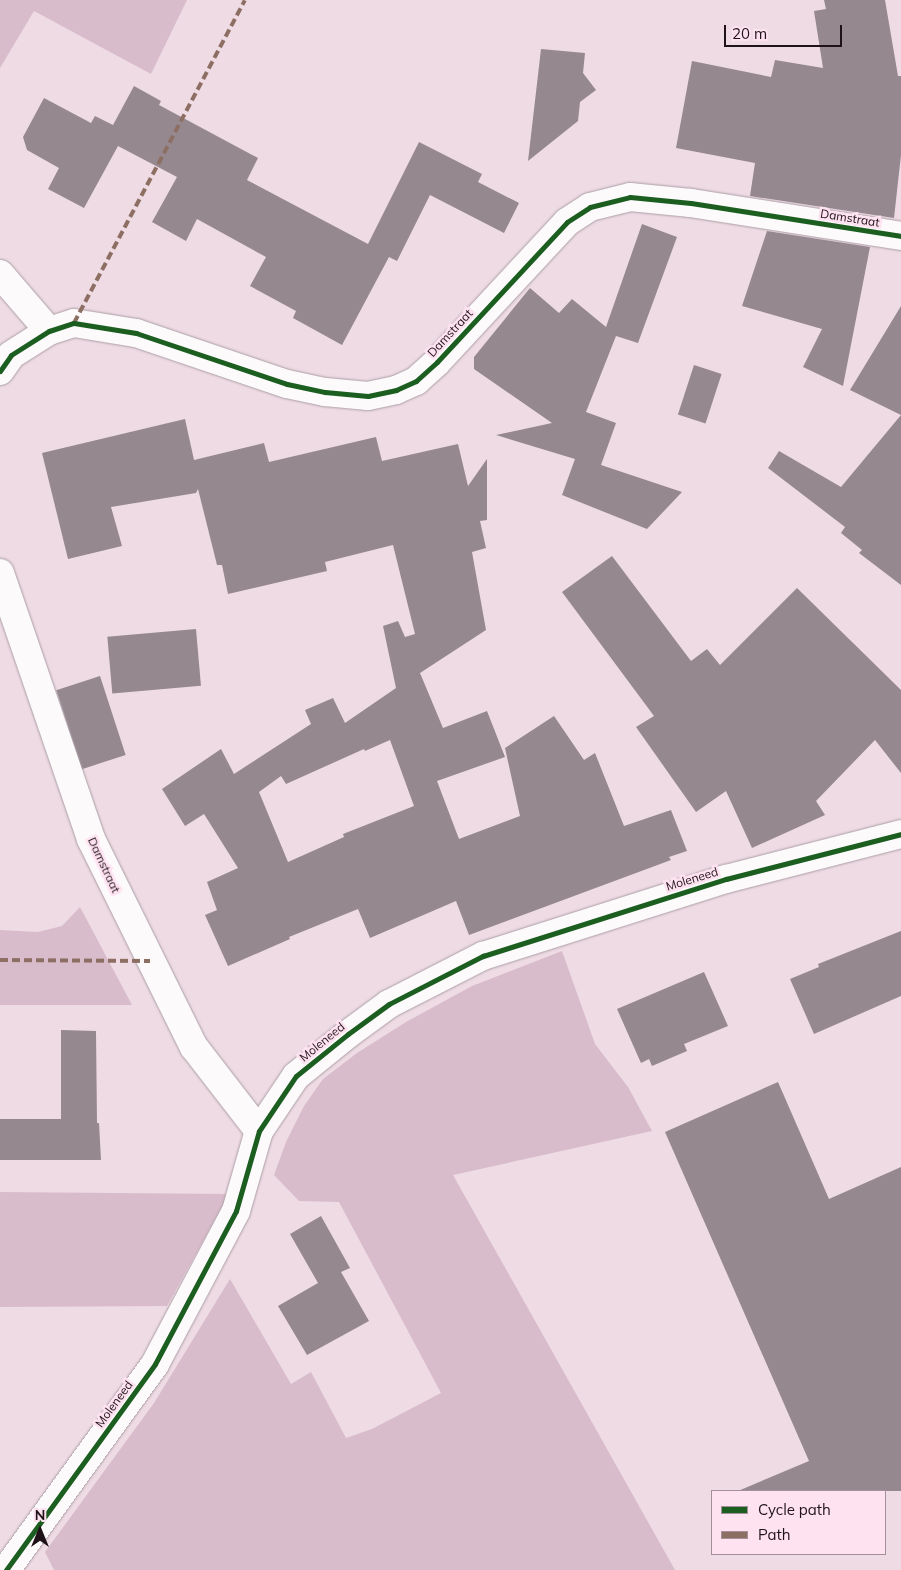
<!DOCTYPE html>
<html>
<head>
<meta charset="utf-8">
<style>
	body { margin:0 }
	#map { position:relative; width:901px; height:1570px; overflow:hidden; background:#eedbe4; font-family:Mulish,sans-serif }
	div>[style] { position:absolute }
	.green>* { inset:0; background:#d9bccb }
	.building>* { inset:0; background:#95888f; transform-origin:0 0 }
	.roads { filter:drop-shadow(0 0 1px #ac9ea5) drop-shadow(0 0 1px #ac9ea5) }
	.minor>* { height:28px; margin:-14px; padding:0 14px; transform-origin:14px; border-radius:14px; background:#fcfafb }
	.quiet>* { height:4px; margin-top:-2px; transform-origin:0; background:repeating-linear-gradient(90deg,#8d6e63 0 8px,transparent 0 12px) }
	.cycleway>* { height:5px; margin:-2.5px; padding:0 2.5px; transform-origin:2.5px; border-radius:2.5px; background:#1b5e20 }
	span { translate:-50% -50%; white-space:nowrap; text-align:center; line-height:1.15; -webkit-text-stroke:5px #ffe2f0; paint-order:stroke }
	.street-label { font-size:12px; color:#1f1319 }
	.legend { position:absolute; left:711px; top:1490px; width:175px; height:65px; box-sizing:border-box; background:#ffe2f0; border:1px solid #a58f9a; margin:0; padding:6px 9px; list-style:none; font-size:15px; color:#1f1319 }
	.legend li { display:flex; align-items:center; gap:10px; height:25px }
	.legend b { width:25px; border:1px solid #a58f9a }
	.north { position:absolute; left:15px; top:1505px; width:50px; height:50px; -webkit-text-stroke:4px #ffe2f0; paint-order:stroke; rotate:0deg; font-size:14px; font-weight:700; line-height:20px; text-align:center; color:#1f1319 }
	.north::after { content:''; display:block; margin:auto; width:18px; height:22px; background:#1f1319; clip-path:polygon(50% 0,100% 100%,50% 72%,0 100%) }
	.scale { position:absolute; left:724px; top:25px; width:118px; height:22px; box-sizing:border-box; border:2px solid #1f1319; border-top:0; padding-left:6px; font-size:15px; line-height:18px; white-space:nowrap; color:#1f1319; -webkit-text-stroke:4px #ffe2f0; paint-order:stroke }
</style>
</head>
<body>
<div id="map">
	<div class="green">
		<div style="clip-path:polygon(0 0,187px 0,151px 74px,34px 11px,0 68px)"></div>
		<div style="clip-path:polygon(80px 907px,132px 1005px,0 1005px,0 930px,38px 932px,62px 926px)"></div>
		<div style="clip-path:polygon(562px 951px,595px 1044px,628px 1087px,652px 1131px,453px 1175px,675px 1570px,54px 1570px,45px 1552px,154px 1403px,230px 1279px,291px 1384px,311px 1372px,346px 1438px,372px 1429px,441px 1393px,339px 1202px,299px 1201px,274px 1175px,286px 1142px,304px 1106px,323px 1079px,357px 1053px,406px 1022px,472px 986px)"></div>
		<div style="clip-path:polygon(0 1192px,229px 1194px,167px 1306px,0 1307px)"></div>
	</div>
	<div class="building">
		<div style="clip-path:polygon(824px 0,885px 0,898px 76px,901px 76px,901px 155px,894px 218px,750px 196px,755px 163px,676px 148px,692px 61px,771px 77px,775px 60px,823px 68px,814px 11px,826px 9px)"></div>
		<div style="clip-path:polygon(541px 49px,585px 53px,583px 73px,596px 90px,580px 102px,578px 121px,528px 161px)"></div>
		<div style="clip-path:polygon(134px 86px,161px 101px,159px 105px,258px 158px,247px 180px,368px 244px,419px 142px,482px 174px,478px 182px,519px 203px,504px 233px,430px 195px,397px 261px,389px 257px,342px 345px,293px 318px,296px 311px,250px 286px,266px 257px,197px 219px,186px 241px,152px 222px,177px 177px,118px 146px,84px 208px,48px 189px,59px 168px,27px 150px,23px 137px,44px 98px,91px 123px,95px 116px,113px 125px)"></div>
		<div style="clip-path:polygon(642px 224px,677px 237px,638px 343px,616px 336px,586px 412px,616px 423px,601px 465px,682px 492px,647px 529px,562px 495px,575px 459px,496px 435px,552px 423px,474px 369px,474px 357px,530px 288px,559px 313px,572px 299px,606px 327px)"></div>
		<div style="clip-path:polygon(767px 231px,870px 247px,843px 386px,803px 367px,822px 329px,742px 306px)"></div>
		<div style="clip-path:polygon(901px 306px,901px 585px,859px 553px,862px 550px,841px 533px,845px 527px,768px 468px,779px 451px,841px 487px,901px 415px,850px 390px)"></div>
		<div style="left:694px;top:365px;width:29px;height:52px;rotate:18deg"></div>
		<div style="clip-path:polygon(evenodd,185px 419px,194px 460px,264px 443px,269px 462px,376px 437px,382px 461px,458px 444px,468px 486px,487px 459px,487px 520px,480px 521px,486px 548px,472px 552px,486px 630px,420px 673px,443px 728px,487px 711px,505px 757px,437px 781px,459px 839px,520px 816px,505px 748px,554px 716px,584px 760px,595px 753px,624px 826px,671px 810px,687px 851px,669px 857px,671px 860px,469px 935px,456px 901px,370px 938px,358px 909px,289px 937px,290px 939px,228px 966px,205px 915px,217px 910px,207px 882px,238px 868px,204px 814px,185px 826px,162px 789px,221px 749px,234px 774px,311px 724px,305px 710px,333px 698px,345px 723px,396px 688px,383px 626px,398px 621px,405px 637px,415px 634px,393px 545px,325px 562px,327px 571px,228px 594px,222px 565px,217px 565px,198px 489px,196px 493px,111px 507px,122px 546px,68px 559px,42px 453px,185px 419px,390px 740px,414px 806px,343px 834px,344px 837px,288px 862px,259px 792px,281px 776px,286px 784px,364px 749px,365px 751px,390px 740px)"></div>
		<div style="clip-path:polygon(612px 556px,691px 661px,707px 649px,720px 665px,797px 588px,901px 690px,901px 773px,875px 740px,816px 801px,825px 815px,752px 848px,726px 791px,696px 812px,636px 727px,654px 716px,562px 592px)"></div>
		<div style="left:196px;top:629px;width:57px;height:89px;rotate:85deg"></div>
		<div style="left:100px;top:676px;width:83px;height:46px;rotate:72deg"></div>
		<div style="clip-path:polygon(901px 931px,901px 996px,814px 1034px,790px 979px,819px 967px,818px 964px)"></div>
		<div style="clip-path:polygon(704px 972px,728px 1026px,684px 1044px,687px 1051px,652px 1066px,649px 1059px,641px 1063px,617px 1009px)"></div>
		<div style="clip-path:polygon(61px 1030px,96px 1031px,97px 1123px,99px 1123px,101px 1160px,0 1160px,0 1119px,61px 1119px)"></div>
		<div style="clip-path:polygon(778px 1082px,829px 1199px,901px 1167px,901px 1491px,738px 1491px,809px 1461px,665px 1132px)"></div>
		<div style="clip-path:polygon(321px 1216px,350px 1268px,341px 1272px,369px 1321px,307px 1355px,278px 1306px,318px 1283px,290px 1234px)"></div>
	</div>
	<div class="roads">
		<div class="minor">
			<div style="left:0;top:274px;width:75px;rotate:49.3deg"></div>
			<div style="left:0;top:371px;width:19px;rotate:-55deg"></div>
			<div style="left:11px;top:355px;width:45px;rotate:-32.3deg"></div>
			<div style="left:49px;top:331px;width:26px;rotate:-18deg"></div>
			<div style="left:74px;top:323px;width:63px;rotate:9.2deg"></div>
			<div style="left:136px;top:333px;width:159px;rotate:18.7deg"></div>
			<div style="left:287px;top:384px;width:39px;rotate:12deg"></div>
			<div style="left:325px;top:392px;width:43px;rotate:5.3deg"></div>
			<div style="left:368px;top:396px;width:29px;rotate:-12deg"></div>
			<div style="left:396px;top:390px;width:22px;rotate:-24deg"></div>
			<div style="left:416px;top:381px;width:28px;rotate:-42deg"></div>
			<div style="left:437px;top:362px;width:191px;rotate:-47.1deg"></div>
			<div style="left:567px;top:222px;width:27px;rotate:-33deg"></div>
			<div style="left:590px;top:207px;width:41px;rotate:-14deg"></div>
			<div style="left:630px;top:197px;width:61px;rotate:5.6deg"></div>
			<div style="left:691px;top:203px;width:213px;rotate:8.9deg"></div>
			<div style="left:0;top:573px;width:281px;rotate:71.1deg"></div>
			<div style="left:91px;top:839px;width:232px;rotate:63.7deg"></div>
			<div style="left:194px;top:1047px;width:106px;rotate:52.3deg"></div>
			<div style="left:6px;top:1570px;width:254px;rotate:-54.1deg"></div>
			<div style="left:155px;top:1364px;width:173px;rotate:-62.1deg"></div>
			<div style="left:236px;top:1211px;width:83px;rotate:-74deg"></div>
			<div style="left:259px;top:1131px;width:66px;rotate:-56.1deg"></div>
			<div style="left:296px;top:1076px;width:67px;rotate:-38.9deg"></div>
			<div style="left:348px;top:1034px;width:51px;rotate:-36.2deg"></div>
			<div style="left:389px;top:1004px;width:106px;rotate:-27.1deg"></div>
			<div style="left:483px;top:956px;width:255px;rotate:-17.6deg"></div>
			<div style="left:726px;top:879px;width:181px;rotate:-14.4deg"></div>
		</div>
	</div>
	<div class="quiet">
		<div style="left:74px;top:323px;width:365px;rotate:-62.1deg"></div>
		<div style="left:0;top:960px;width:150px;rotate:0.4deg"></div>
	</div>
	<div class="cycleway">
		<div style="left:0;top:371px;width:19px;rotate:-55deg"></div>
		<div style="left:11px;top:355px;width:45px;rotate:-32.3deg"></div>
		<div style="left:49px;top:331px;width:26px;rotate:-18deg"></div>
		<div style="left:74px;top:323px;width:63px;rotate:9.2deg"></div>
		<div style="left:136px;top:333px;width:159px;rotate:18.7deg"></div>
		<div style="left:287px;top:384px;width:39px;rotate:12deg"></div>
		<div style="left:325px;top:392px;width:43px;rotate:5.3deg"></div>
		<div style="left:368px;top:396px;width:29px;rotate:-12deg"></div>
		<div style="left:396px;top:390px;width:22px;rotate:-24deg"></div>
		<div style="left:416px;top:381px;width:28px;rotate:-42deg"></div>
		<div style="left:437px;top:362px;width:191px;rotate:-47.1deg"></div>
		<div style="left:567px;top:222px;width:27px;rotate:-33deg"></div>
		<div style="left:590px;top:207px;width:41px;rotate:-14deg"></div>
		<div style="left:630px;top:197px;width:61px;rotate:5.6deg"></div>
		<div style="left:691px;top:203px;width:213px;rotate:8.9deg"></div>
		<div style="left:6px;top:1570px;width:254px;rotate:-54.1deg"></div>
		<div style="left:155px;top:1364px;width:173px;rotate:-62.1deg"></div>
		<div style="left:236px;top:1211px;width:83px;rotate:-74deg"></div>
		<div style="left:259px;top:1131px;width:66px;rotate:-56.1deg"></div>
		<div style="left:296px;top:1076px;width:67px;rotate:-38.9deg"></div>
		<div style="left:348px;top:1034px;width:51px;rotate:-36.2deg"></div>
		<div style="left:389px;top:1004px;width:106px;rotate:-27.1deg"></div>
		<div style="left:483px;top:956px;width:255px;rotate:-17.6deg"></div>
		<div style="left:726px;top:879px;width:181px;rotate:-14.4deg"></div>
	</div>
	<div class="street-label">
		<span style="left:850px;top:218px;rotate:9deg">Damstraat</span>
		<span style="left:450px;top:333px;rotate:-47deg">Damstraat</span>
		<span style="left:104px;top:865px;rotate:65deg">Damstraat</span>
		<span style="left:692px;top:879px;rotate:-17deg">Moleneed</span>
		<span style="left:322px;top:1042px;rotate:-39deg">Moleneed</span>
		<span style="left:114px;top:1404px;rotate:-54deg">Moleneed</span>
	</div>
	<ul class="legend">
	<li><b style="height:6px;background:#1b5e20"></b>Cycle path</li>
	<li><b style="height:6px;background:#8d6e63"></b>Path</li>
	</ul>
	<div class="north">N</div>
	<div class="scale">20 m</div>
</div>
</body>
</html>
